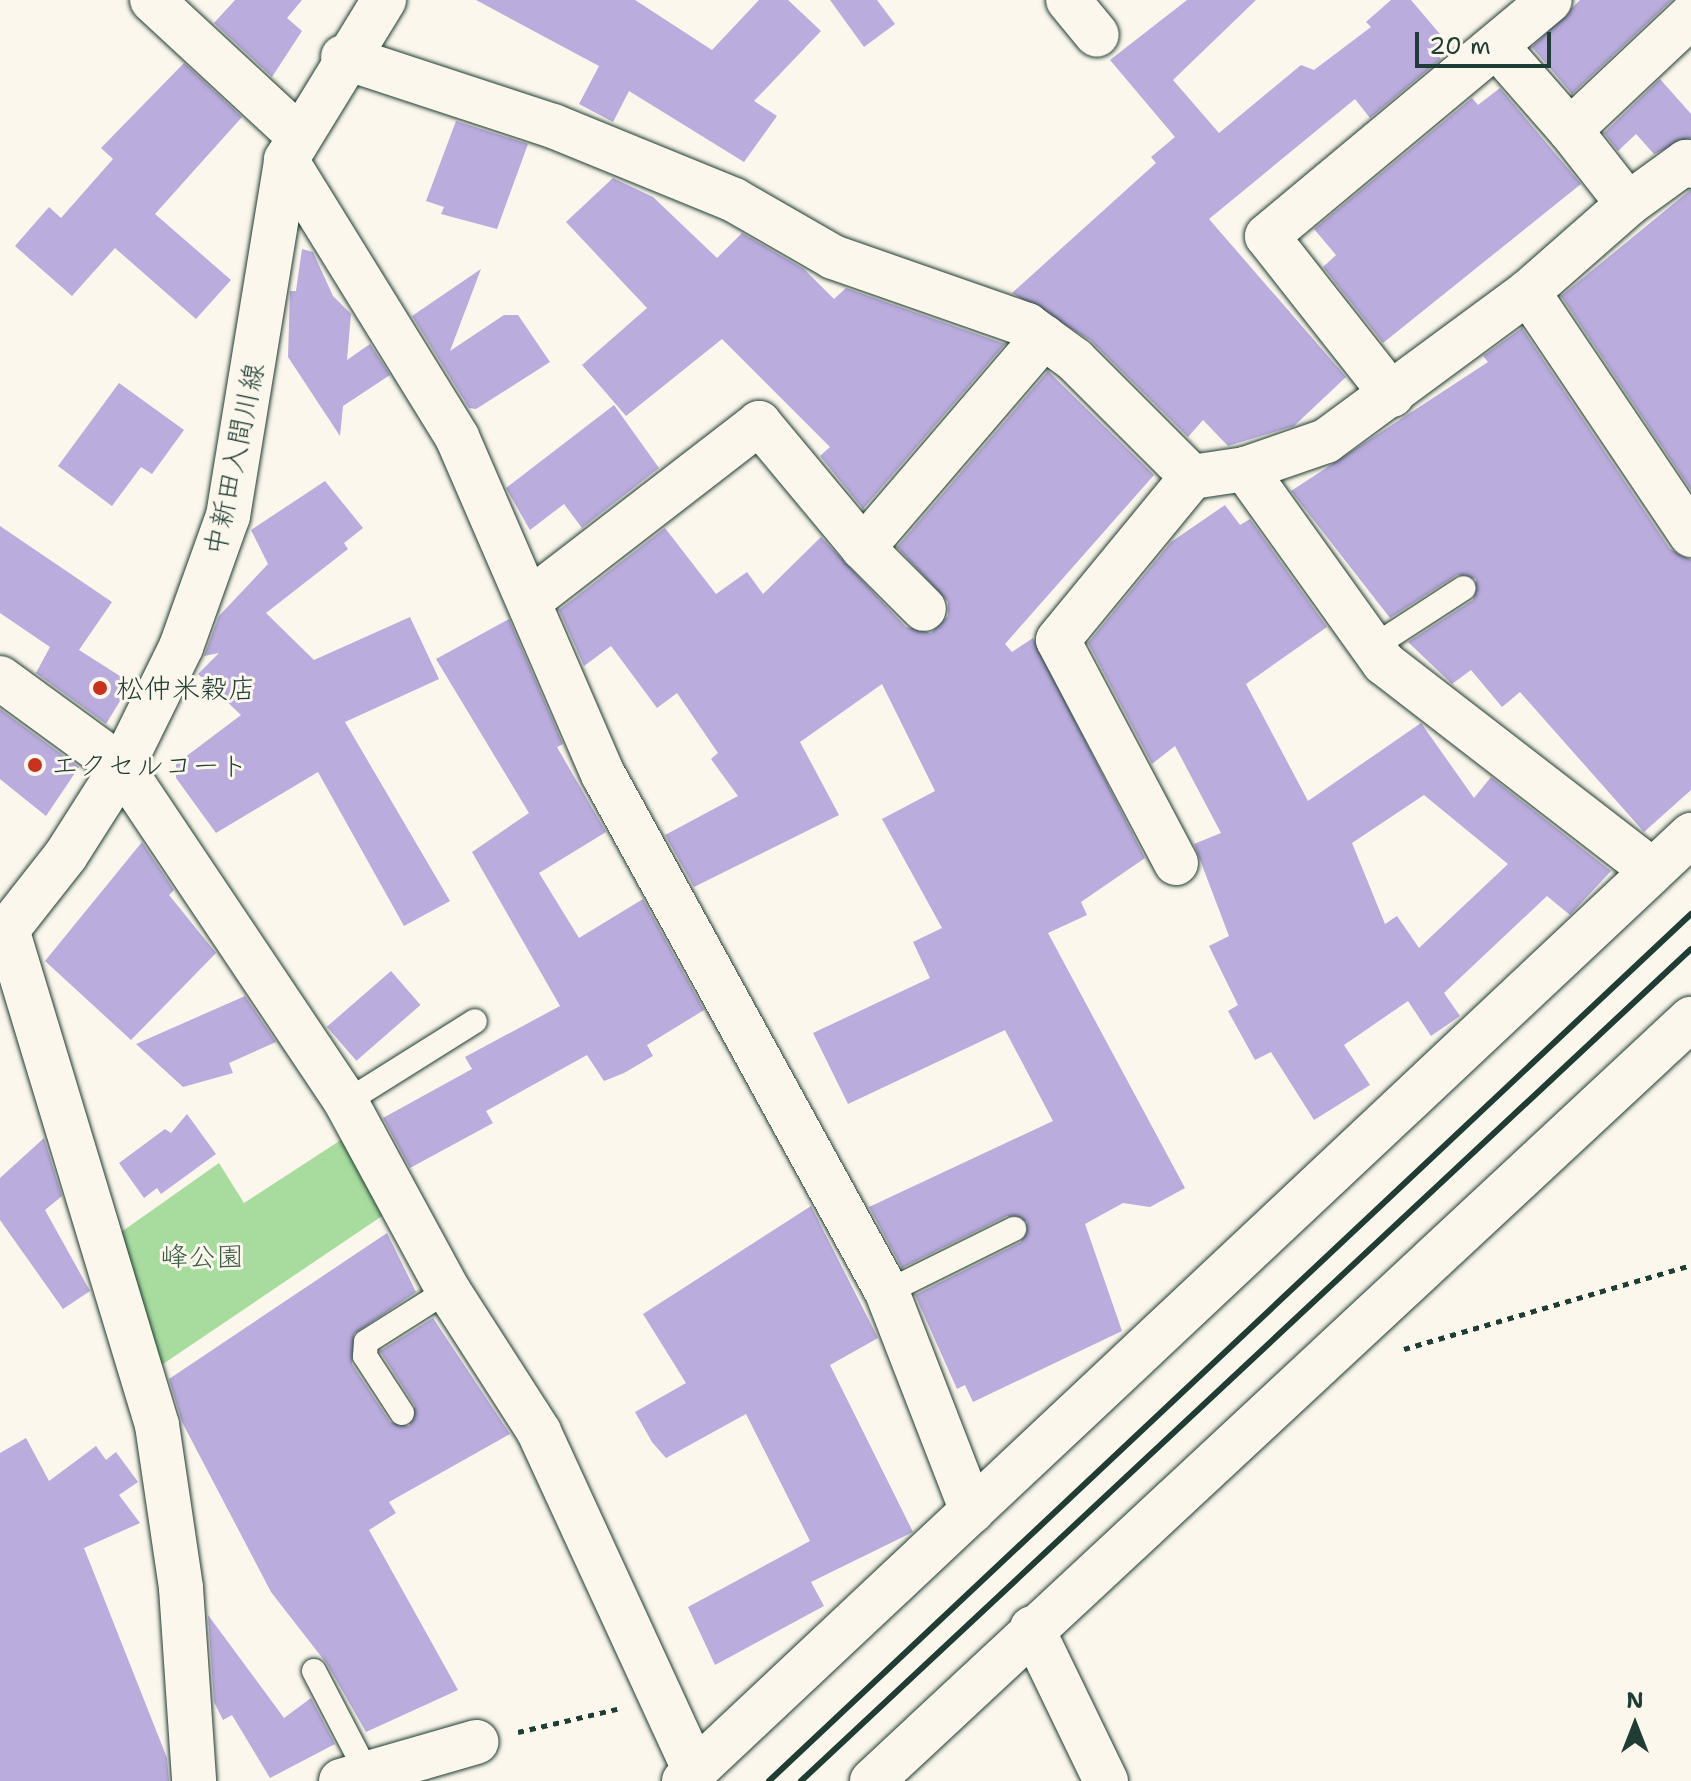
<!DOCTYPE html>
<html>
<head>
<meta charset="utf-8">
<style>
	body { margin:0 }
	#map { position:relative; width:1691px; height:1781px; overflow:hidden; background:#fbf7ec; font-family:"Shantell Sans","Klee One",sans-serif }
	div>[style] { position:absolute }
	.green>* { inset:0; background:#a8dc9f }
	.building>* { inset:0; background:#baacdd; transform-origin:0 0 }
	.path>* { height:5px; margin-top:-2.5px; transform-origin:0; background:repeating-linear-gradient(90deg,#1f3d34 0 6px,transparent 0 12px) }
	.roads { filter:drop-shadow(0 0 2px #1f3d34) drop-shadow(0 0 2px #1f3d34) }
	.lane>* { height:24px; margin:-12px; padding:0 12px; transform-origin:12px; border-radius:12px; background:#fbf7ec }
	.street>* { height:44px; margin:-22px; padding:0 22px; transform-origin:22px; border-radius:22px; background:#fbf7ec }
	.secondary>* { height:44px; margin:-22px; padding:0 22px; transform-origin:22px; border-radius:22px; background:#fbf7ec }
	.rail>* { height:6px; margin:-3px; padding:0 3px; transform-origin:3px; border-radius:3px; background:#1f3d34 }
	.dots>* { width:22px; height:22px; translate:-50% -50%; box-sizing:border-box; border:4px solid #fbf7ec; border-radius:50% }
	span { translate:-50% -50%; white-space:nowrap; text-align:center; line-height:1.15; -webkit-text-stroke:6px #fbf7ec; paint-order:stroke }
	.street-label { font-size:28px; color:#1f3d34 }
	.poi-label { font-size:28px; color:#1f3d34 }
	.left { translate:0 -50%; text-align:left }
	.park-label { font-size:28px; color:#3a5d49 }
	.north { position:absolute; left:1595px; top:1685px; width:80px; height:80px; -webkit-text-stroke:6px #fbf7ec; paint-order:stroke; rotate:0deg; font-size:22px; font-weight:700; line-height:32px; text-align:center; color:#1f3d34 }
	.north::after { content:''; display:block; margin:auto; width:28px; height:36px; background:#1f3d34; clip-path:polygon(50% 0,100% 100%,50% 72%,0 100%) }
	.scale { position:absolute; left:1415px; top:32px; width:136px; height:36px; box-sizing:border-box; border:4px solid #1f3d34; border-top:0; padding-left:10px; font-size:24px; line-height:28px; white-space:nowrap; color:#1f3d34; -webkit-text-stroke:6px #fbf7ec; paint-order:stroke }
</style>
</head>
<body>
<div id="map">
	<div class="green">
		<div style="clip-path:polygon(347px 1136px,385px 1214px,160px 1366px,117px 1235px,219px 1163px,244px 1203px)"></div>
	</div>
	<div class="building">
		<div style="clip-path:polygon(235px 0,302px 0,287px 18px,302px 31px,272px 77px,214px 23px)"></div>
		<div style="clip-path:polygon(476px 0,635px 0,712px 50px,759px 0,788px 0,821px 31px,754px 101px,777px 116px,744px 162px,629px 91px,613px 122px,579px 104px,599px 66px)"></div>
		<div style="clip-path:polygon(830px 0,877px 0,895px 24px,864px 47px)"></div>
		<div style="clip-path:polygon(1187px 0,1256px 0,1173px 80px,1219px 133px,1301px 65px,1314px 70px,1371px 27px,1366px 22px,1391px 0,1411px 0,1445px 40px,1434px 50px,1441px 59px,1370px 118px,1355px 99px,1209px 219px,1346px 377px,1294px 426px,1228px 446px,1203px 420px,1188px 437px,1090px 340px,1012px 293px,1156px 163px,1151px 157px,1175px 137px,1110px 60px)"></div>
		<div style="clip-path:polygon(1580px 0,1672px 0,1572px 94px,1532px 47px)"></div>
		<div style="clip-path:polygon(184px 63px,242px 117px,155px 214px,231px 280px,196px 319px,115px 248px,72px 296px,15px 246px,49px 207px,61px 218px,113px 159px,101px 148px)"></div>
		<div style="clip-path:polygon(1660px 79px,1691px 114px,1691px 138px,1654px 154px,1636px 134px,1618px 151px,1604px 133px)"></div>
		<div style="clip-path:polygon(1500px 88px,1581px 184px,1383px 343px,1323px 267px,1336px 255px,1314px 229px,1472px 98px,1478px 105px)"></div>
		<div style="clip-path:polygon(456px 121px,528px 144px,497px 229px,441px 214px,444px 207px,426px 201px)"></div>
		<div style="clip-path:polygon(613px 178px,653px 197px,717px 258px,742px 233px,804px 269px,834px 299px,846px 288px,1005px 344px,863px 509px,820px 456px,830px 447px,722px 339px,626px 416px,582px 365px,647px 308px,566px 222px)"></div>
		<div style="clip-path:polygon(1689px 191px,1691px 190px,1691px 490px,1561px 296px)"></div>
		<div style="clip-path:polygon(302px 249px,313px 252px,333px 296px,351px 314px,347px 360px,370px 344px,390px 375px,343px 406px,340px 436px,288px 357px,290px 291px,296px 291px)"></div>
		<div style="clip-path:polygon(481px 269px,450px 351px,504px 315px,518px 315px,550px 362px,476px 409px,469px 408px,412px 316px)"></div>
		<div style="clip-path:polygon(1522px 328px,1670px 549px,1691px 560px,1691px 790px,1644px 832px,1520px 692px,1502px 707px,1471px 670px,1452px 684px,1408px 642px,1473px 600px,1476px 579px,1457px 575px,1390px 618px,1291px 491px,1488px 362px,1483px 356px)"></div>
		<div style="clip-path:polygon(1048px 371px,1154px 475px,1005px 644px,1012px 652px,1033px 638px,1145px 858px,1081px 902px,1087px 915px,1048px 933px,1185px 1188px,1150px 1207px,1123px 1203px,1085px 1224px,1122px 1331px,973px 1402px,965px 1385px,957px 1389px,915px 1295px,1021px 1242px,1027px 1222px,1007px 1216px,902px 1268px,869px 1207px,1053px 1121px,1005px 1030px,848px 1104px,813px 1033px,930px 978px,913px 942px,942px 928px,882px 819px,935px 791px,882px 684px,800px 742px,839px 815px,694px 887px,665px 835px,738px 796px,711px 759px,718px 753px,677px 693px,657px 708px,611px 646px,584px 666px,559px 610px,665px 528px,716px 594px,747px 572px,763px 594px,821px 537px,906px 627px,931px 633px,948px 616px,948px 602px,897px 547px)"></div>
		<div style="clip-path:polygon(119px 383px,184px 430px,152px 474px,141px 467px,112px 506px,58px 466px)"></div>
		<div style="clip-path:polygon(614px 405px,659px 468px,582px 528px,564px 504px,530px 530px,506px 488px)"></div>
		<div style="clip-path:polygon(325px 481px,363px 528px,344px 543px,348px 549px,266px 613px,314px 660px,410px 617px,439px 679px,345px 722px,450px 901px,404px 926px,318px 772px,216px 833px,176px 778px,176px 764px,241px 715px,198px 674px,219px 653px,204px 656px,219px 616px,268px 564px,251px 530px)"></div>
		<div style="clip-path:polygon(evenodd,1225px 505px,1240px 525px,1250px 519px,1327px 627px,1246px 684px,1308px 801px,1421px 723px,1474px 798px,1491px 777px,1611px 871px,1570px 915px,1547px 896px,1444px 993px,1460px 1016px,1431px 1036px,1408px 1001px,1344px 1045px,1370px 1085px,1314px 1120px,1271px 1052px,1255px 1060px,1228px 1011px,1238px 1005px,1209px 946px,1229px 936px,1194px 844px,1221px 833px,1175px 746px,1152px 764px,1088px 643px,1171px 542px,1225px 505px,1424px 795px,1508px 864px,1419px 948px,1397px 916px,1385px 924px,1352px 843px,1424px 795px)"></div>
		<div style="clip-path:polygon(0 526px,112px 602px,79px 650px,131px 683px,106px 724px,36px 673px,50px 647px,0 613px)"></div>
		<div style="clip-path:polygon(509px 619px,563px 744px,557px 747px,606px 832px,539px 873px,579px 938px,643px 899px,704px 1010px,647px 1045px,653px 1056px,624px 1073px,604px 1081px,587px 1055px,486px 1111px,493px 1123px,410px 1168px,383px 1118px,472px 1069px,465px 1057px,560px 1006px,472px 852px,529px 813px,436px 659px)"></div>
		<div style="clip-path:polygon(0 709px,79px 767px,46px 816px,0 779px)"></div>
		<div style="clip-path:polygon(142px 842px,174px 890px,169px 895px,216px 953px,131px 1040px,45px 961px)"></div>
		<div style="left:391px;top:971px;width:45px;height:85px;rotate:49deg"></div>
		<div style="clip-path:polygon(245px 996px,276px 1042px,229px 1063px,233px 1073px,183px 1087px,136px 1044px)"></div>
		<div style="clip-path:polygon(187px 1114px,216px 1154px,161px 1194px,157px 1188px,144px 1198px,119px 1163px,165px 1129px,171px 1133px)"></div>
		<div style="clip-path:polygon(44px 1138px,62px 1196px,45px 1210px,90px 1291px,63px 1309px,0 1220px,0 1178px)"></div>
		<div style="clip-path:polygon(811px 1206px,878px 1338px,830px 1365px,913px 1532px,811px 1582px,824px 1606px,715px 1665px,688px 1607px,810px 1541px,746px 1414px,666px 1458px,652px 1442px,635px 1412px,686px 1383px,643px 1314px)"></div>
		<div style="clip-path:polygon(387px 1233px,416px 1292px,354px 1334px,352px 1364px,390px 1422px,409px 1426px,415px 1406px,380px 1351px,433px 1318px,510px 1434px,389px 1502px,396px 1513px,369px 1530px,458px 1690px,366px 1732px,327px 1664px,271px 1592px,182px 1422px,169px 1379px)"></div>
		<div style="clip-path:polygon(26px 1438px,49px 1481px,96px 1446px,106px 1460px,116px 1452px,138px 1482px,119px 1495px,140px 1523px,84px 1548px,167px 1758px,169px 1781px,0 1781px,0 1453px)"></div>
		<div style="clip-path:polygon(208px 1615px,284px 1718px,311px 1698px,335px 1744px,270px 1778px,232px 1715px,223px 1720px,214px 1702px)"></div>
	</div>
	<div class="path">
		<div style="left:1404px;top:1349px;width:299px;rotate:-16.3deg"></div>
		<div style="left:518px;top:1732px;width:102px;rotate:-13.1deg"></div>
	</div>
	<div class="roads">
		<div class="lane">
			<div style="left:1373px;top:647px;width:108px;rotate:-33deg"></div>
			<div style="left:346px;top:1102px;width:152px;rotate:-32.1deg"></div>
			<div style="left:887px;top:1292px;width:142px;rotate:-26.4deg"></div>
			<div style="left:402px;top:1413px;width:68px;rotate:-123deg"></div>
			<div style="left:365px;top:1356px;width:14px;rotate:-86deg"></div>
			<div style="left:366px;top:1342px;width:97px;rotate:-32.4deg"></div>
			<div style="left:314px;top:1671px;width:110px;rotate:62.5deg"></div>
		</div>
		<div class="street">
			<div style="left:152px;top:0;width:200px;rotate:42.8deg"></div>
			<div style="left:1068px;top:0;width:45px;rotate:50.4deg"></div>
			<div style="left:1499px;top:49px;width:108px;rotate:48.8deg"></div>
			<div style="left:343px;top:57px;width:221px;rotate:18.2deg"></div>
			<div style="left:553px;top:126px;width:196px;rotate:22.2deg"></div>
			<div style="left:734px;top:200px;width:114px;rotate:29.9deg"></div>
			<div style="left:833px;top:257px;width:206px;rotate:19.3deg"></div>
			<div style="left:1027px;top:325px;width:59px;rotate:36.1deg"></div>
			<div style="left:1075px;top:360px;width:165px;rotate:45deg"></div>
			<div style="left:286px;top:160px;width:326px;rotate:58.3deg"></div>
			<div style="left:457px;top:437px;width:369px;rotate:66.6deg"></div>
			<div style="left:604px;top:776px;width:589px;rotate:61.26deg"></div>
			<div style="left:887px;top:1292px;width:235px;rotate:68.8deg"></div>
			<div style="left:1628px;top:204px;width:94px;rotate:-128.1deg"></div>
			<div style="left:1570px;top:130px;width:166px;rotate:-43.3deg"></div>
			<div style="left:1528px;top:292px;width:293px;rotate:56.1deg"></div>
			<div style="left:1392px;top:395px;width:202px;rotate:-128.2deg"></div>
			<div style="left:1267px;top:236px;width:368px;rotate:-39.8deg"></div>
			<div style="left:1245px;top:469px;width:239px;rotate:54.4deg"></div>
			<div style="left:1384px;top:663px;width:339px;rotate:37.7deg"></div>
			<div style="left:863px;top:548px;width:86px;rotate:45deg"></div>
			<div style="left:529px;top:601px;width:291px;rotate:-37.7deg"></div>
			<div style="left:759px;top:423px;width:163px;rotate:50.2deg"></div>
			<div style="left:863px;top:548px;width:278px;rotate:-49.4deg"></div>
			<div style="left:0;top:678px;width:151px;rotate:36.1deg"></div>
			<div style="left:122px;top:767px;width:403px;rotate:56.2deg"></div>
			<div style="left:346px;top:1102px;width:214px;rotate:61.5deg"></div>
			<div style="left:448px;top:1290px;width:169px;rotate:57.3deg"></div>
			<div style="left:539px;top:1432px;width:373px;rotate:65.3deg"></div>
			<div style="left:1176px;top:863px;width:252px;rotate:-117.9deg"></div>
			<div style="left:1058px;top:640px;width:211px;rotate:-50.6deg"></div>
			<div style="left:1192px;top:477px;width:54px;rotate:-8.6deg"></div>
			<div style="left:1245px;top:469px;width:86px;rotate:-19.1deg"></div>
			<div style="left:1326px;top:441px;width:251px;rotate:-36.4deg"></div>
			<div style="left:1528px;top:292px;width:133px;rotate:-41.3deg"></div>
			<div style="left:1628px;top:204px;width:72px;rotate:-35.9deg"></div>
			<div style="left:1686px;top:162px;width:6px;rotate:39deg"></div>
			<div style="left:7px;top:929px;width:518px;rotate:73.17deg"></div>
			<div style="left:157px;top:1425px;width:165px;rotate:81.6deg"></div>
			<div style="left:181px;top:1588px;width:193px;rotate:86.1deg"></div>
			<div style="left:1032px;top:1628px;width:170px;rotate:64.2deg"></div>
			<div style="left:341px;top:1781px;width:141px;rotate:-16.1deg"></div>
			<div style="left:684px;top:1781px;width:1382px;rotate:-43.21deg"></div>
			<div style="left:872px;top:1781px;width:1119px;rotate:-42.94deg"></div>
		</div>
		<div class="secondary">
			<div style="left:0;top:939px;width:107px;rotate:-51.8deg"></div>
			<div style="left:66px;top:855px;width:104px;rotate:-57.5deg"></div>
			<div style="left:122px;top:767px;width:134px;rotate:-63.8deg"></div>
			<div style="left:181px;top:647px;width:139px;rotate:-70.3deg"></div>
			<div style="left:228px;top:516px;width:361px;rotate:-80.7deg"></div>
			<div style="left:286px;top:160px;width:188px;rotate:-58.5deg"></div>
		</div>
	</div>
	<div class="rail">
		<div style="left:769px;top:1781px;width:1266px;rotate:-43.24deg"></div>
		<div style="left:801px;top:1781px;width:1218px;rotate:-43.07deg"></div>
	</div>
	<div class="dots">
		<div style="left:100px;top:688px;background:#c8321e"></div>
		<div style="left:35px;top:765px;background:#c8321e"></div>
	</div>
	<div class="street-label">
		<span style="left:234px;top:459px;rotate:-78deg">中新田入間川線</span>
	</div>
	<div class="poi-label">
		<span class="left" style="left:116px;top:688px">松仲米穀店</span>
		<span class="left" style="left:51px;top:765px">エクセルコート</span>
	</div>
	<div class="park-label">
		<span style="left:202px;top:1256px">峰公園</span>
	</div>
	<div class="north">N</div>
	<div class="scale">20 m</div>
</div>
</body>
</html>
